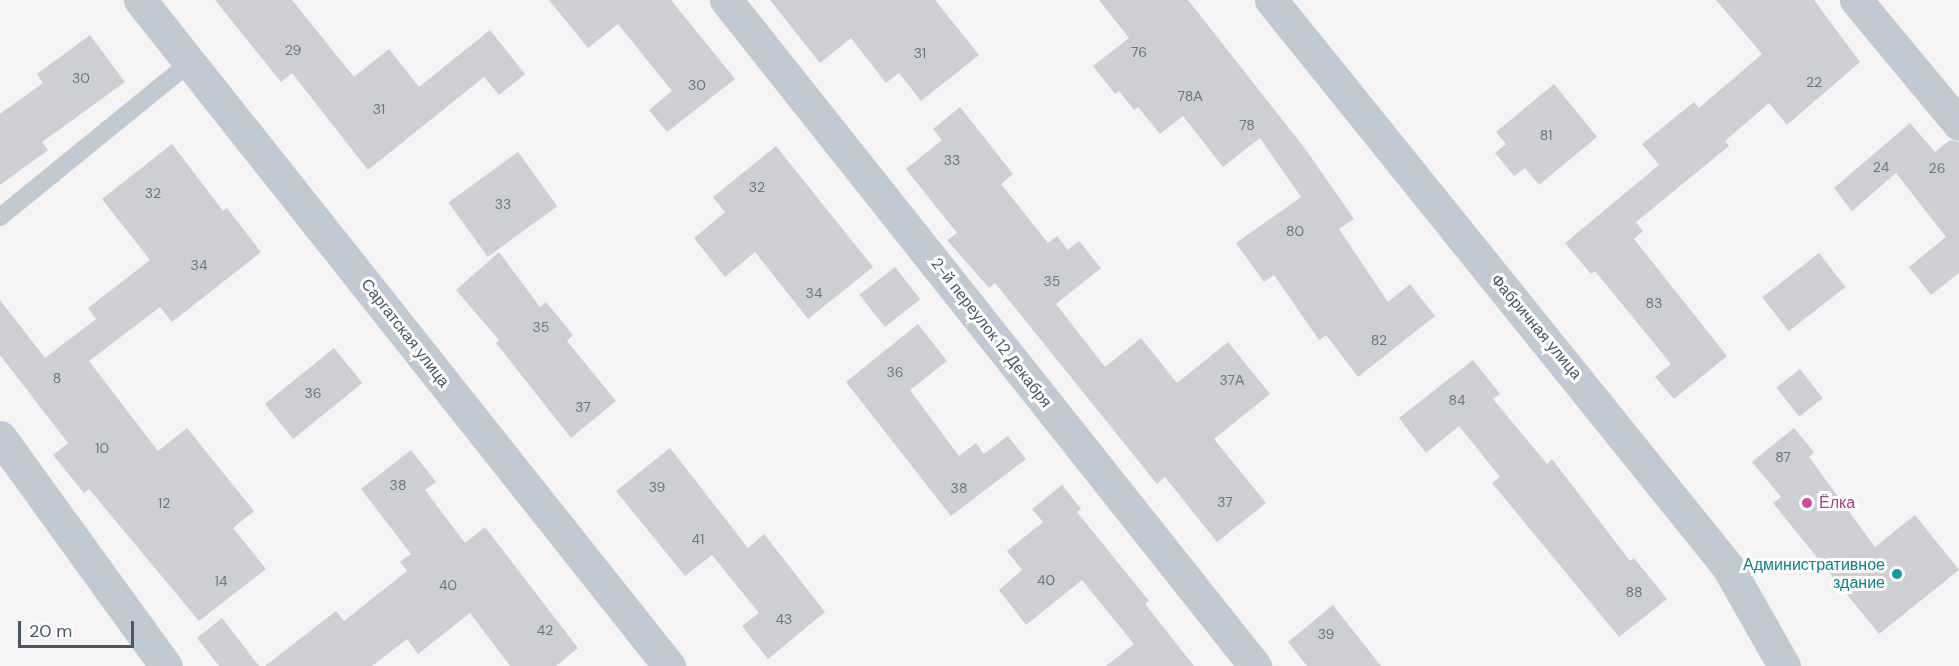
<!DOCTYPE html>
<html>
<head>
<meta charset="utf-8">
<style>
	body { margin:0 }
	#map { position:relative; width:1959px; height:666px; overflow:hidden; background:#f5f3f3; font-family:"DM Sans",sans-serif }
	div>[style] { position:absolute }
	.building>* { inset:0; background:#cdcfd5; transform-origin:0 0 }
	.service>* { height:18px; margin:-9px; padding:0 9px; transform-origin:9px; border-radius:9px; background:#c1cad2 }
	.minor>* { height:33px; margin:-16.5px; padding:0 16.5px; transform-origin:16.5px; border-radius:16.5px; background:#c1cad2 }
	.dots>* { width:16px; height:16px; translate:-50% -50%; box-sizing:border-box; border:3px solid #fff; border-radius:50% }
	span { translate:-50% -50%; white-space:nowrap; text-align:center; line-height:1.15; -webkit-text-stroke:6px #fff; paint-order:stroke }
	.number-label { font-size:14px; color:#6b747e }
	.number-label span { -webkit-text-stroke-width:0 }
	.street-label { font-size:16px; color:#4a5661 }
	.hotel-label { font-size:16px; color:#b23c85 }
	.left { translate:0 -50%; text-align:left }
	.culture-label { font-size:16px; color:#0d838f }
	.right { translate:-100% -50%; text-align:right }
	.scale { position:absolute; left:18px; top:621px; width:116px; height:27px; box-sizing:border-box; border:3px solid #4a5661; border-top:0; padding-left:8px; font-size:18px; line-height:21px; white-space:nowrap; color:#4a5661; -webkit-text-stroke:4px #fff; paint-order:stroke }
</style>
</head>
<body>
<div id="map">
	<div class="building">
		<div style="clip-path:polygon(215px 0,292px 0,354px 77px,389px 49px,419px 87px,490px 30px,525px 74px,499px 95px,484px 77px,368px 170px,292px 73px,281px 82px)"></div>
		<div style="clip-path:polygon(549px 0,671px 0,735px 79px,667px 132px,649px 110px,672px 91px,618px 24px,588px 48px)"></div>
		<div style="clip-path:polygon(770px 0,935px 0,979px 55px,921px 101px,899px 73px,886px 83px,851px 38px,820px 63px)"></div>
		<div style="clip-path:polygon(1099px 0,1188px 0,1306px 150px,1354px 219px,1339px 229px,1388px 302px,1410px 284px,1435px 316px,1358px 377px,1326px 335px,1319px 340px,1274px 275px,1264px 282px,1236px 243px,1301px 197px,1260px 138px,1223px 167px,1183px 116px,1160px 134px,1138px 107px,1134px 110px,1119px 91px,1115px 94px,1093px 66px,1129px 38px)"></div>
		<div style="clip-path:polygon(1716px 0,1814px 0,1860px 62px,1787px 125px,1769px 103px,1725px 141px,1729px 146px,1636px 222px,1643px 231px,1634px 239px,1727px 356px,1674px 399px,1655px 377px,1671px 364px,1595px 271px,1591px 274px,1565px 243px,1659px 165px,1642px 144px,1694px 102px,1699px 108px,1762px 54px)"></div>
		<div style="clip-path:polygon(90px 35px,125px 82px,42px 142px,48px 150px,0 185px,0 114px,43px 83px,37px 74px)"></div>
		<div style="clip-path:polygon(1554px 84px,1597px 137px,1539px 185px,1525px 168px,1514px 176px,1495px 153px,1506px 144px,1496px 132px)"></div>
		<div style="clip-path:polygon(960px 107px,1013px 174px,1001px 184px,1048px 243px,1057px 236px,1068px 250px,1079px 241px,1101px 268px,1056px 304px,1105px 367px,1141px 338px,1177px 383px,1228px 342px,1270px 394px,1214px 439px,1266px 503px,1217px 542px,1165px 477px,1157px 484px,995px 283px,989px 288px,947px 240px,957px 233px,906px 169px,942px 140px,933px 129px)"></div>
		<div style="clip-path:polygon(1910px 123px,1935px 152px,1950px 140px,1959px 142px,1959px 273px,1931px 295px,1909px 267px,1946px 237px,1896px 173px,1852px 211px,1834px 188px)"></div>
		<div style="clip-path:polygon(172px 144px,223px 211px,227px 208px,261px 252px,172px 322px,160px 307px,89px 361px,158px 451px,187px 428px,254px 511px,233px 528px,266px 569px,199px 621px,89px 489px,84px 493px,53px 455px,68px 443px,0 355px,0 300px,45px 358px,96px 319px,88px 308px,150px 260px,102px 199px)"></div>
		<div style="clip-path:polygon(776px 146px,873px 267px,808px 319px,755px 252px,725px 277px,694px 238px,725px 212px,713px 197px)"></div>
		<div style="left:518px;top:152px;width:67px;height:86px;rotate:54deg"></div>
		<div style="clip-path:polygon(499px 252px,540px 307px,546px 302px,573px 335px,567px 341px,616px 401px,571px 438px,496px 343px,499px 340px,456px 290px)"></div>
		<div style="left:1819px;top:253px;width:43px;height:72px;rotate:52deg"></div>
		<div style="left:895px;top:267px;width:41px;height:45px;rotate:52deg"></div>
		<div style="clip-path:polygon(918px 324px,947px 361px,910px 390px,959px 456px,976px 443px,984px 454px,1008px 436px,1026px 459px,951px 516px,846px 382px)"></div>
		<div style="left:334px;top:348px;width:45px;height:89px;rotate:51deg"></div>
		<div style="clip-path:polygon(1473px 360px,1500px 394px,1493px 399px,1547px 464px,1552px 459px,1630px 561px,1634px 558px,1667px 599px,1619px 637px,1492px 483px,1500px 477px,1459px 426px,1426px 453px,1399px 418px)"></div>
		<div style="left:1800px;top:369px;width:37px;height:30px;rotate:52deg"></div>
		<div style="clip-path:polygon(1794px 428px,1814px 452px,1809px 457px,1875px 547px,1915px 515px,1959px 570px,1879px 634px,1773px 503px,1781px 497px,1752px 462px)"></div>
		<div style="clip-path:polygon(670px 448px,748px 548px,764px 534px,825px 612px,768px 659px,742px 626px,759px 613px,712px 555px,685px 576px,616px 491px)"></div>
		<div style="clip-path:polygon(411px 450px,436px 482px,425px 490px,465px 543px,485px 527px,578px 648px,556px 666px,510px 666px,470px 613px,418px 654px,407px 639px,372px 666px,265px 666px,336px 611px,344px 621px,407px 571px,400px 562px,411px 554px,361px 489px)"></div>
		<div style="clip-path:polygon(1062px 485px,1081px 509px,1077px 512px,1149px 601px,1145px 604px,1194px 666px,1106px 666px,1134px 644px,1082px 580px,1026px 625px,999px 590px,1022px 570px,1007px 551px,1043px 522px,1032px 509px)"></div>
		<div style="clip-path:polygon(1333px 605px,1336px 609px,1381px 666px,1307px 666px,1288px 642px)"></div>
		<div style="clip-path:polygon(222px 618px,259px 666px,219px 666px,197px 638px)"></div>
	</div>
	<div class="service">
		<div style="left:0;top:217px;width:246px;rotate:-39.1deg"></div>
	</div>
	<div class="minor">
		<div style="left:140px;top:0;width:851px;rotate:51.54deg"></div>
		<div style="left:726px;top:0;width:851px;rotate:51.54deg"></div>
		<div style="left:1271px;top:0;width:728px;rotate:51.13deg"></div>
		<div style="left:1728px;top:567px;width:114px;rotate:60.5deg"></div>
		<div style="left:1856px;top:0;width:161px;rotate:50.3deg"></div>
		<div style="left:0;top:437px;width:283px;rotate:54.1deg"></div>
	</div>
	<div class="dots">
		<div style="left:1807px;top:503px;background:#d1479c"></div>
		<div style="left:1897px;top:574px;background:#0f9aa8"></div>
	</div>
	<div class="number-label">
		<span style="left:293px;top:50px">29</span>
		<span style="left:1139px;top:52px">76</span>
		<span style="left:920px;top:53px">31</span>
		<span style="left:81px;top:78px">30</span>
		<span style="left:1814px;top:82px">22</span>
		<span style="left:697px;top:85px">30</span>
		<span style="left:1190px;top:96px">78А</span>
		<span style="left:379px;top:109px">31</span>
		<span style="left:1247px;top:125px">78</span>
		<span style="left:1546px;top:135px">81</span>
		<span style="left:952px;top:160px">33</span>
		<span style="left:1881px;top:167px">24</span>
		<span style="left:1937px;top:168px">26</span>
		<span style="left:757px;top:187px">32</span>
		<span style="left:153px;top:193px">32</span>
		<span style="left:503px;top:204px">33</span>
		<span style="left:1295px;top:231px">80</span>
		<span style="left:199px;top:265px">34</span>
		<span style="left:1052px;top:281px">35</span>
		<span style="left:814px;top:293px">34</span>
		<span style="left:1654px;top:303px">83</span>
		<span style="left:541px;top:327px">35</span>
		<span style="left:1379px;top:340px">82</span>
		<span style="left:895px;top:372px">36</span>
		<span style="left:57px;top:378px">8</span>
		<span style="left:1232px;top:380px">37А</span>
		<span style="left:313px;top:393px">36</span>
		<span style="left:1457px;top:400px">84</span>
		<span style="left:583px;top:407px">37</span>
		<span style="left:102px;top:448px">10</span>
		<span style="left:1783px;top:457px">87</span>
		<span style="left:398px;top:485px">38</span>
		<span style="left:657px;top:487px">39</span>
		<span style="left:959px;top:488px">38</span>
		<span style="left:1225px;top:502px">37</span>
		<span style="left:164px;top:503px">12</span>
		<span style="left:698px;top:539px">41</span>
		<span style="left:1046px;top:580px">40</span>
		<span style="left:221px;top:581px">14</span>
		<span style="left:448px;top:585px">40</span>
		<span style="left:1634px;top:592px">88</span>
		<span style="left:784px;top:619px">43</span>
		<span style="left:545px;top:630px">42</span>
		<span style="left:1326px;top:634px">39</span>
	</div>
	<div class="street-label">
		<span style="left:1536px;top:327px;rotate:50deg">Фабричная улица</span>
		<span style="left:405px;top:333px;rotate:52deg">Саргатская улица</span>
		<span style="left:991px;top:333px;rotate:52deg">2-й переулок 12 Декабря</span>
	</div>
	<div class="hotel-label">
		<span class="left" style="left:1819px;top:503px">Ёлка</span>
	</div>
	<div class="culture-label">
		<span class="right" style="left:1885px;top:574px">Административное<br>здание</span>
	</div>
	<div class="scale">20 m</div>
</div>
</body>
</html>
